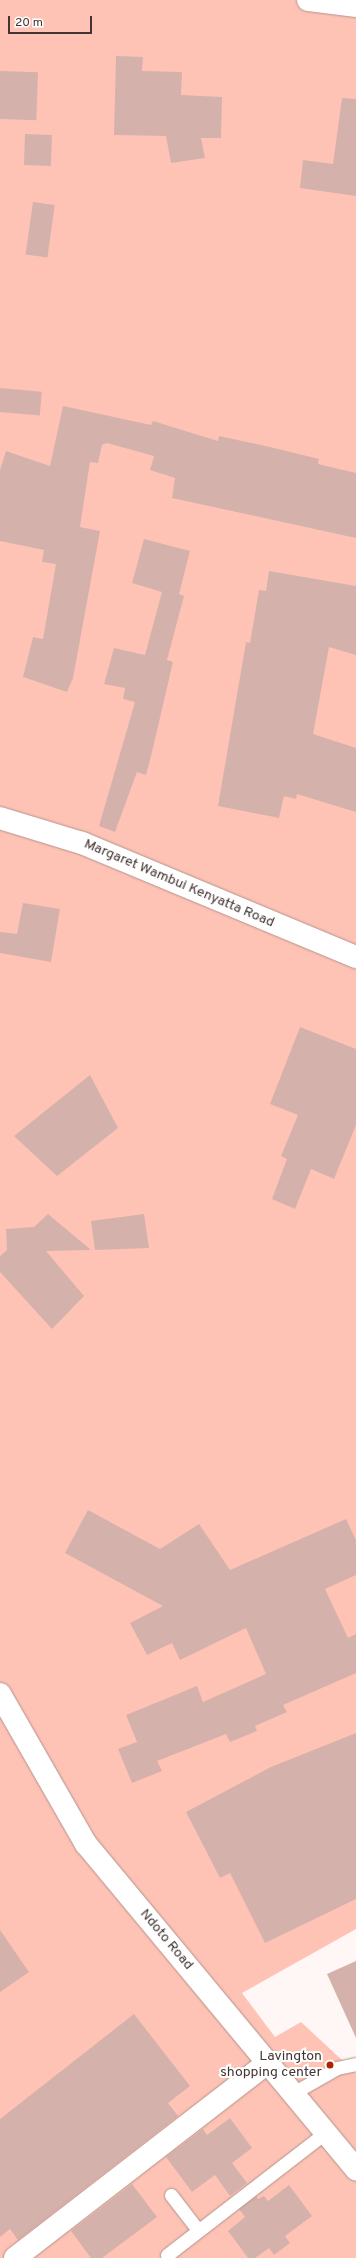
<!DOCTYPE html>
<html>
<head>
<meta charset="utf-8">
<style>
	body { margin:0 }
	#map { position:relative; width:356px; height:2258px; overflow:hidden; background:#fff7f6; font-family:Overpass,sans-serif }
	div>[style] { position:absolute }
	.green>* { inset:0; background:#ffc3b6 }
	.building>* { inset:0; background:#d4b2ab; transform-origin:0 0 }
	.roads { filter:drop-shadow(0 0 1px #b5948c) drop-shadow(0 0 1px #b5948c) }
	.lane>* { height:13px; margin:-6.5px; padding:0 6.5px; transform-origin:6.5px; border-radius:6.5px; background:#fff }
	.street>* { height:22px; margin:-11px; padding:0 11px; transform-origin:11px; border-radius:11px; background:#fff }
	.dots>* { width:11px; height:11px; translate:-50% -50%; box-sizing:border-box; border:2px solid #fff; border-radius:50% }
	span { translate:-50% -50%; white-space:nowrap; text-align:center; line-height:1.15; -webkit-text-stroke:4px #fff; paint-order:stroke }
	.street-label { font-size:14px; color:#423431 }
	.poi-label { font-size:14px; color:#423431 }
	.right { translate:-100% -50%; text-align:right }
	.scale { position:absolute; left:8px; top:16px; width:84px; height:18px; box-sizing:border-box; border:2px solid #423431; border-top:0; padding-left:5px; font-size:12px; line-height:14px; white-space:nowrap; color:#423431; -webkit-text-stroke:3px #fff; paint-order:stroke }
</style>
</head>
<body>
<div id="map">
	<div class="green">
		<div style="clip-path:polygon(0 0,356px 0,356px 1929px,242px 1993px,275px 2037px,301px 2022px,356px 2073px,356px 2258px,0 2258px)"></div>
	</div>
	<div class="building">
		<div style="clip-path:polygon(116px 56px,143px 57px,142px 71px,182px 72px,181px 95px,222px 97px,221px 138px,201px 138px,205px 158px,171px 163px,166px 136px,114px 135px)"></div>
		<div style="left:0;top:71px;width:38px;height:48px;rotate:2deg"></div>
		<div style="clip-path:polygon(342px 98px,356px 99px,356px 196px,300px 188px,303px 160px,333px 164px)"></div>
		<div style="left:25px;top:134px;width:27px;height:31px;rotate:2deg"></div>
		<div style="left:33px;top:202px;width:22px;height:53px;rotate:8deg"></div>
		<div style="left:0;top:388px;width:42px;height:24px;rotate:5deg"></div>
		<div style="clip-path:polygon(63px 406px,151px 425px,153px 421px,218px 441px,219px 436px,270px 447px,319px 459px,318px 464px,356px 473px,356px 538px,172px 498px,175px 478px,150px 470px,154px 456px,107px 443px,102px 445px,98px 463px,90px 462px,80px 527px,100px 531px,73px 678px,67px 692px,23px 677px,33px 637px,43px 639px,56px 564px,42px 562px,44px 550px,0 541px,0 470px,6px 451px,50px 466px)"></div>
		<div style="clip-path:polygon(144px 539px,190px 551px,179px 594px,184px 596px,167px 660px,173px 662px,152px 752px,146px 775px,137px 772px,115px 832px,99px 826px,135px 702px,123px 699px,125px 688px,104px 684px,114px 648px,145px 655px,162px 592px,132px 583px)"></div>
		<div style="clip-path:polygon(269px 571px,356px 586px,356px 655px,329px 647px,313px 734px,356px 748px,356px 812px,297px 794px,296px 799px,284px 796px,279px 818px,218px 806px,246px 642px,250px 643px,259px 590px,266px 591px)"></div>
		<div style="clip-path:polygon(23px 903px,60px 909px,51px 962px,0 953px,0 932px,17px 934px)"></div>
		<div style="clip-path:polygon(300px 1027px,356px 1049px,356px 1125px,334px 1179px,311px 1169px,295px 1209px,272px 1199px,287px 1159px,281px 1156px,298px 1115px,270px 1104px)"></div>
		<div style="clip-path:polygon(90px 1075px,118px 1128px,57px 1176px,14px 1136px)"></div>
		<div style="clip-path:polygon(48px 1214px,91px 1250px,46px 1251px,84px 1296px,52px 1329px,0 1272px,0 1256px,7px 1250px,6px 1229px,34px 1227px)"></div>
		<div style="clip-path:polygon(144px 1214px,149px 1248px,95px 1250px,91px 1221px)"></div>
		<div style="clip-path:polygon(88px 1510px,160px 1549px,199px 1524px,230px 1570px,346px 1519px,356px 1540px,356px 1575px,325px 1589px,348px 1638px,356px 1634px,356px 1673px,283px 1705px,287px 1712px,255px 1726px,257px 1731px,230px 1742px,226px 1734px,157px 1761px,162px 1771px,132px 1783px,118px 1749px,137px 1742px,126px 1715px,197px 1686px,203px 1702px,266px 1674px,246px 1628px,180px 1660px,172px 1643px,147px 1655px,130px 1623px,163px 1606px,65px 1553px)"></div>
		<div style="clip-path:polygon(356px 1733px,356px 1899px,265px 1943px,230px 1873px,220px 1878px,186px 1812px,271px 1767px)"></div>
		<div style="clip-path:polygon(0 1930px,29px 1972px,0 1992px)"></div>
		<div style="clip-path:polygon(356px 1961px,356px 2038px,327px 1974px)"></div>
		<div style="clip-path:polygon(134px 2014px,190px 2086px,168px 2103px,178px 2116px,18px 2240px,10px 2229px,0 2237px,0 2119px)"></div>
		<div style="clip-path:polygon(230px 2118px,252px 2148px,232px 2163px,247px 2183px,230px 2196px,215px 2175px,192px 2192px,166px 2157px,203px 2129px,207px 2135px)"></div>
		<div style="clip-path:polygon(132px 2184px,157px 2217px,102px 2258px,91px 2258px,71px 2231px)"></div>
		<div style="clip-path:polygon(289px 2185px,312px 2216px,285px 2236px,290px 2243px,274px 2255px,269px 2248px,255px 2258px,248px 2258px,228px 2231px,245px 2217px,239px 2209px,256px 2196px,258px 2199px,264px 2196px,268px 2201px)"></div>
	</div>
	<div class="roads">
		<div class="lane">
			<div style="left:293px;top:2093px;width:51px;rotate:-29.6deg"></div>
			<div style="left:337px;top:2068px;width:19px;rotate:-12deg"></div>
			<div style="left:171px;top:2195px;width:44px;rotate:52.4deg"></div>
			<div style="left:167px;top:2255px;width:201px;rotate:-37.7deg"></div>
		</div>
		<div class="street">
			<div style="left:308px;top:0;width:48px;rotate:7.1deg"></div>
			<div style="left:0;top:818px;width:86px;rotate:17deg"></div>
			<div style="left:82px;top:843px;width:297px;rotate:22.6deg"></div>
			<div style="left:0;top:1694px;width:173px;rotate:60.2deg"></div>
			<div style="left:86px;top:1844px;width:423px;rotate:50.3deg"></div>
			<div style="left:15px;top:2258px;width:317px;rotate:-37.7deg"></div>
		</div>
	</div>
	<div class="dots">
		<div style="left:330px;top:2065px;background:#af2200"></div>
	</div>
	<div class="street-label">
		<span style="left:179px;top:884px;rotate:23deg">Margaret Wambui Kenyatta Road</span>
		<span style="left:166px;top:1940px;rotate:50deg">Ndoto Road</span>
	</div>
	<div class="poi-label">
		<span class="right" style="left:322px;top:2065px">Lavington<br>shopping center</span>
	</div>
	<div class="scale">20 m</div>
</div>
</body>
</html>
